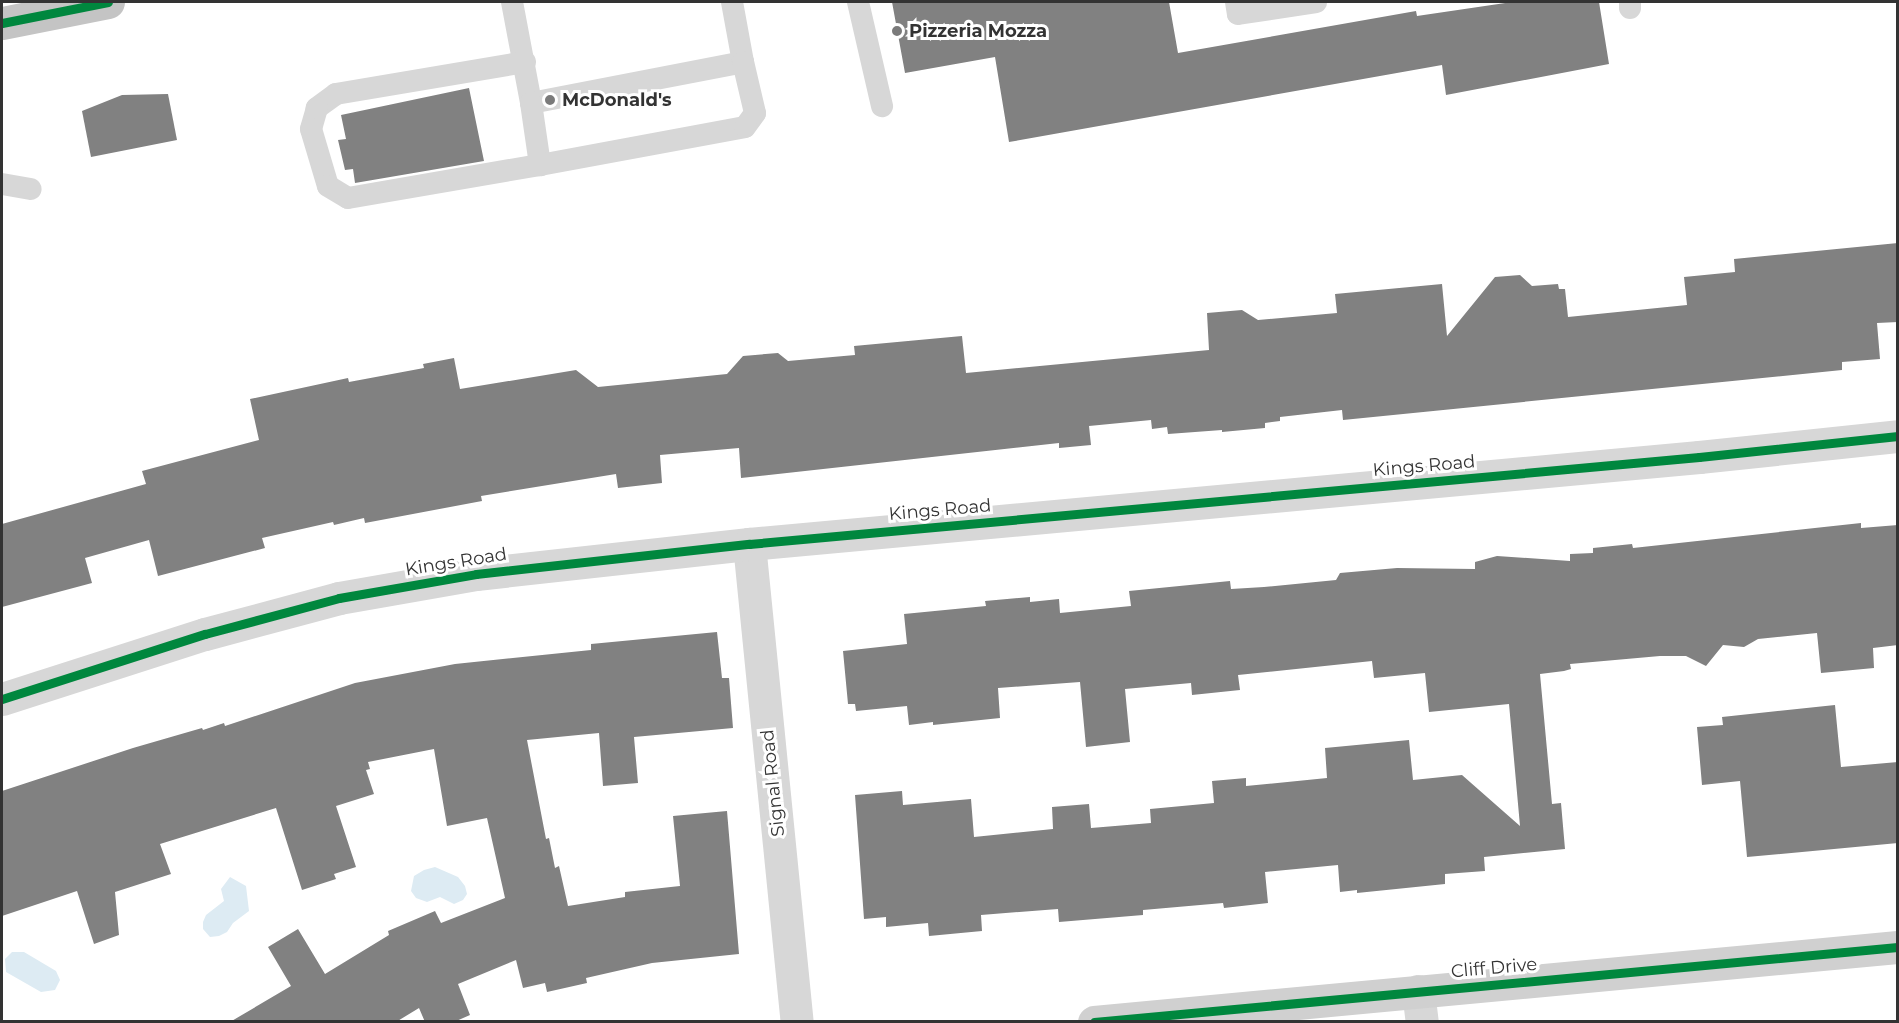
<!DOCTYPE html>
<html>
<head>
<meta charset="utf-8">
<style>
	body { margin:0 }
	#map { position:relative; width:1899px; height:1023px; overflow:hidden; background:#fff; font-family:Montserrat,sans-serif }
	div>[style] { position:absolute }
	.water>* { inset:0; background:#ddebf3 }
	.building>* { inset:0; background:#818181 }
	.lane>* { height:22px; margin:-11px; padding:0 11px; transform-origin:11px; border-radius:11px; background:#d7d7d7 }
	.street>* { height:33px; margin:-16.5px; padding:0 16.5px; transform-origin:16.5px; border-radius:16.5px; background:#d7d7d7 }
	.secondary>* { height:33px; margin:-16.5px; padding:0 16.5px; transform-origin:16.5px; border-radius:16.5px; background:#d0d0d0 }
	.highway>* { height:33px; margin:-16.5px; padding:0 16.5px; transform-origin:16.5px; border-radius:16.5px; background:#c4c4c4 }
	.cycleway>* { height:9px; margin:-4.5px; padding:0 4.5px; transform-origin:4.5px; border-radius:4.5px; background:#00873e }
	.dots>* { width:16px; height:16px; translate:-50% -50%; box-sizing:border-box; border:3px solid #fff; border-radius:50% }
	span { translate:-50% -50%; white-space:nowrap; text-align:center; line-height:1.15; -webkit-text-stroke:6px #fff; paint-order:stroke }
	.poi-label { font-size:18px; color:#333; font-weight:700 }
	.left { translate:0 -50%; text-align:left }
	.street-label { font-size:18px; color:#333 }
	.frame { position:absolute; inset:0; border:3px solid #333; pointer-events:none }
</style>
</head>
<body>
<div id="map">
	<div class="water">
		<div style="clip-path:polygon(435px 867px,458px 877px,465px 886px,467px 894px,463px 900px,454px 904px,440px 897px,427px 902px,416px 898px,411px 891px,414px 876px,424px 870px)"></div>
		<div style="clip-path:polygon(230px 877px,246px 886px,249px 911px,233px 923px,227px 932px,219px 936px,210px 937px,203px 929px,203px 922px,206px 915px,224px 901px,221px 889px)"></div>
		<div style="clip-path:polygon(12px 952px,24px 952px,56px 971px,60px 980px,55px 990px,41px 992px,6px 972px,5px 959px)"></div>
	</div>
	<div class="building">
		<div style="clip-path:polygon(892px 2px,1169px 2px,1178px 53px,1416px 11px,1417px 16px,1512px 2px,1599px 2px,1609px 64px,1446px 95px,1442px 65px,1009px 142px,995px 57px,905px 73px)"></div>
		<div style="clip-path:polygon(469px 88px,484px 161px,355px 183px,353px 169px,345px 170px,338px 140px,346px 139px,341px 115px)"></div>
		<div style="clip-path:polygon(168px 94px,177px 140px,91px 157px,82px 111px,122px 95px)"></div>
		<div style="clip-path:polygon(1898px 243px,1898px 322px,1877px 323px,1880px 359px,1842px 362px,1842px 370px,1343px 420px,1342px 410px,1280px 417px,1280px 421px,1265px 423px,1265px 428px,1222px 432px,1222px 430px,1168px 434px,1167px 427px,1152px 429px,1151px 420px,1089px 426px,1091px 445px,1059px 448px,1059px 443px,741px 478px,739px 448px,660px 455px,662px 483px,618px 488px,616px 474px,481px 496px,482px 501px,365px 523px,364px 518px,334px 525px,333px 522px,262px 538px,265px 548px,158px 576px,149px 540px,85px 558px,92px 583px,2px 607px,2px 524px,146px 484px,142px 471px,259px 440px,250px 399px,348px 378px,349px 382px,424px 368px,423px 364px,454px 358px,460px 389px,576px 370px,598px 387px,727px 374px,743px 356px,778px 353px,788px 361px,855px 355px,854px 346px,962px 336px,966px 373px,1209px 350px,1207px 313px,1242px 310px,1258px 320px,1337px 313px,1335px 294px,1442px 284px,1447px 336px,1495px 277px,1520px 275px,1532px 286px,1558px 284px,1559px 289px,1565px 289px,1568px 317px,1687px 305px,1684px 277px,1735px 272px,1734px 259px)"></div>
		<div style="clip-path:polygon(1861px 523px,1861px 528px,1898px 525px,1898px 645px,1873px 648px,1874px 668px,1821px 673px,1817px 633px,1758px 639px,1744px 647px,1723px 645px,1706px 666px,1686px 656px,1660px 656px,1570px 664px,1571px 669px,1564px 671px,1540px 674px,1552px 804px,1561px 803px,1565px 849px,1484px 857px,1485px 871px,1445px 874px,1445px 884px,1357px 893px,1357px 890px,1340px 892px,1338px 865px,1265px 872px,1268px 903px,1224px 908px,1223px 903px,1143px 910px,1143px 915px,1059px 922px,1058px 909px,981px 915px,982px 931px,929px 936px,928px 923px,886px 927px,886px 917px,864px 919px,855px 795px,902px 791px,903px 805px,971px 799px,974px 837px,1053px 829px,1052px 807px,1089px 804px,1091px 828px,1151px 823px,1150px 809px,1214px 803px,1212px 781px,1246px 778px,1246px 786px,1327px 778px,1325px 748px,1409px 740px,1413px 780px,1462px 775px,1520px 826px,1509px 704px,1429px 712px,1425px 673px,1374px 678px,1372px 661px,1238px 675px,1240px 690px,1192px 695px,1191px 683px,1125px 689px,1130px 742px,1086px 747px,1080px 682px,998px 688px,1000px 718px,933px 725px,933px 722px,909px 725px,907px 706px,856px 711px,855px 704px,848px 704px,843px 651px,907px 644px,904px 614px,986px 606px,985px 601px,1030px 597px,1030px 602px,1059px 599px,1060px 613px,1131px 606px,1129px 591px,1230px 581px,1231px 589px,1264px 587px,1336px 580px,1340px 573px,1397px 568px,1475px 569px,1475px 562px,1497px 556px,1570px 561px,1570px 554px,1593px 553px,1593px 548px,1632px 544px,1633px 548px)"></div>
		<div style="clip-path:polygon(717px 632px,722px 678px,729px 678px,733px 728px,634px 737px,638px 783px,603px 786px,599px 733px,527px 740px,546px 839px,549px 838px,555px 868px,559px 866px,568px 906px,625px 897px,625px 892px,680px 886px,673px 816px,727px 811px,739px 954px,652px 963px,586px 978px,587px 983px,547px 992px,545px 983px,523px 988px,516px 960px,458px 984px,470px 1015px,454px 1022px,425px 1022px,419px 1008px,396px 1022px,230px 1022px,291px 986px,268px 947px,298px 929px,325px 974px,389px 935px,388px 931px,435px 911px,441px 923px,505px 898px,487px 818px,447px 826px,434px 749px,368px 762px,370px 769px,366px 770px,374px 794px,336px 806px,356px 867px,334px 874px,336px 879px,302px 890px,276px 808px,160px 844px,171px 874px,115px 892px,119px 935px,94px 944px,77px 891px,2px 916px,2px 791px,133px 748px,202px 728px,203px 730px,224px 723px,225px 726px,355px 683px,455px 664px,591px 650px,591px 644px)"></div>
		<div style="clip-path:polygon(1835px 705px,1841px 767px,1898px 762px,1898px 843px,1747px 857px,1740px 781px,1702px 785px,1697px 727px,1723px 725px,1722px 717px)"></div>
	</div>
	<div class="lane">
		<div style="left:512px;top:2px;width:103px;rotate:79.3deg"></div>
		<div style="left:531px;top:103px;width:216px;rotate:-10.9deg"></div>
		<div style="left:743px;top:62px;width:61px;rotate:-100.4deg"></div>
		<div style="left:858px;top:2px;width:107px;rotate:77deg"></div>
		<div style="left:1236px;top:2px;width:12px;rotate:81deg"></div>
		<div style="left:1238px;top:14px;width:79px;rotate:-8.7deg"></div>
		<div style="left:1630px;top:2px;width:6px;rotate:90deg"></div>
		<div style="left:525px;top:62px;width:192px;rotate:170.4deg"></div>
		<div style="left:336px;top:94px;width:24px;rotate:144deg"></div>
		<div style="left:317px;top:108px;width:22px;rotate:106deg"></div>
		<div style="left:311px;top:129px;width:59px;rotate:73.4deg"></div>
		<div style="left:328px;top:186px;width:23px;rotate:31deg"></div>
		<div style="left:348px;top:198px;width:195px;rotate:-9.8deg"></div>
		<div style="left:531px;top:103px;width:63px;rotate:81.7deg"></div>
		<div style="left:540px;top:165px;width:208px;rotate:-10.5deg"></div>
		<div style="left:745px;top:127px;width:17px;rotate:-54deg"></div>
		<div style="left:755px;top:113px;width:52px;rotate:-103.2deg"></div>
		<div style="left:2px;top:184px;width:29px;rotate:10deg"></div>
	</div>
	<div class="street">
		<div style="left:749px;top:544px;width:480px;rotate:84.3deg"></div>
		<div style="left:2px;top:699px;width:213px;rotate:-17.8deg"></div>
		<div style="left:205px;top:634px;width:139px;rotate:-15deg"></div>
		<div style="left:339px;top:598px;width:139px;rotate:-9.9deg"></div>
		<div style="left:476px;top:574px;width:275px;rotate:-6.3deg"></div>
		<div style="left:749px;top:544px;width:954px;rotate:-5.23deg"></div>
		<div style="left:1699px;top:457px;width:200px;rotate:-6deg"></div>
		<div style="left:1418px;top:991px;width:31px;rotate:83deg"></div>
	</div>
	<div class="secondary">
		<div style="left:1094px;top:1022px;width:807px;rotate:-5.33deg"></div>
	</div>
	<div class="highway">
		<div style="left:2px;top:23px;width:108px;rotate:-11.2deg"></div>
	</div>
	<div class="cycleway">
		<div style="left:2px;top:23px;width:108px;rotate:-11.2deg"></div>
		<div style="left:2px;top:699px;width:213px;rotate:-17.8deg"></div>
		<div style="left:205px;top:634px;width:139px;rotate:-15deg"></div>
		<div style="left:339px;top:598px;width:139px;rotate:-9.9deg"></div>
		<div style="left:476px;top:574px;width:275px;rotate:-6.3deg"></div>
		<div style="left:749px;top:544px;width:954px;rotate:-5.23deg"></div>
		<div style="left:1699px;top:457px;width:200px;rotate:-6deg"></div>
		<div style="left:1094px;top:1022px;width:807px;rotate:-5.33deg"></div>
	</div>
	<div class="dots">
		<div style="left:897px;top:31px;background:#7a7a7a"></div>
		<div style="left:550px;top:100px;background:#7a7a7a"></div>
	</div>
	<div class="poi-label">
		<span class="left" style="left:909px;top:31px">Pizzeria Mozza</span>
		<span class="left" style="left:562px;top:100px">McDonald's</span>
	</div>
	<div class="street-label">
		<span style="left:1424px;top:466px;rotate:-5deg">Kings Road</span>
		<span style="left:940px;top:510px;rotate:-5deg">Kings Road</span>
		<span style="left:456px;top:562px;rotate:-9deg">Kings Road</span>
		<span style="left:773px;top:783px;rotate:-96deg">Signal Road</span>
		<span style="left:1494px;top:968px;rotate:-5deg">Cliff Drive</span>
	</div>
	<div class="frame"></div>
</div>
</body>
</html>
